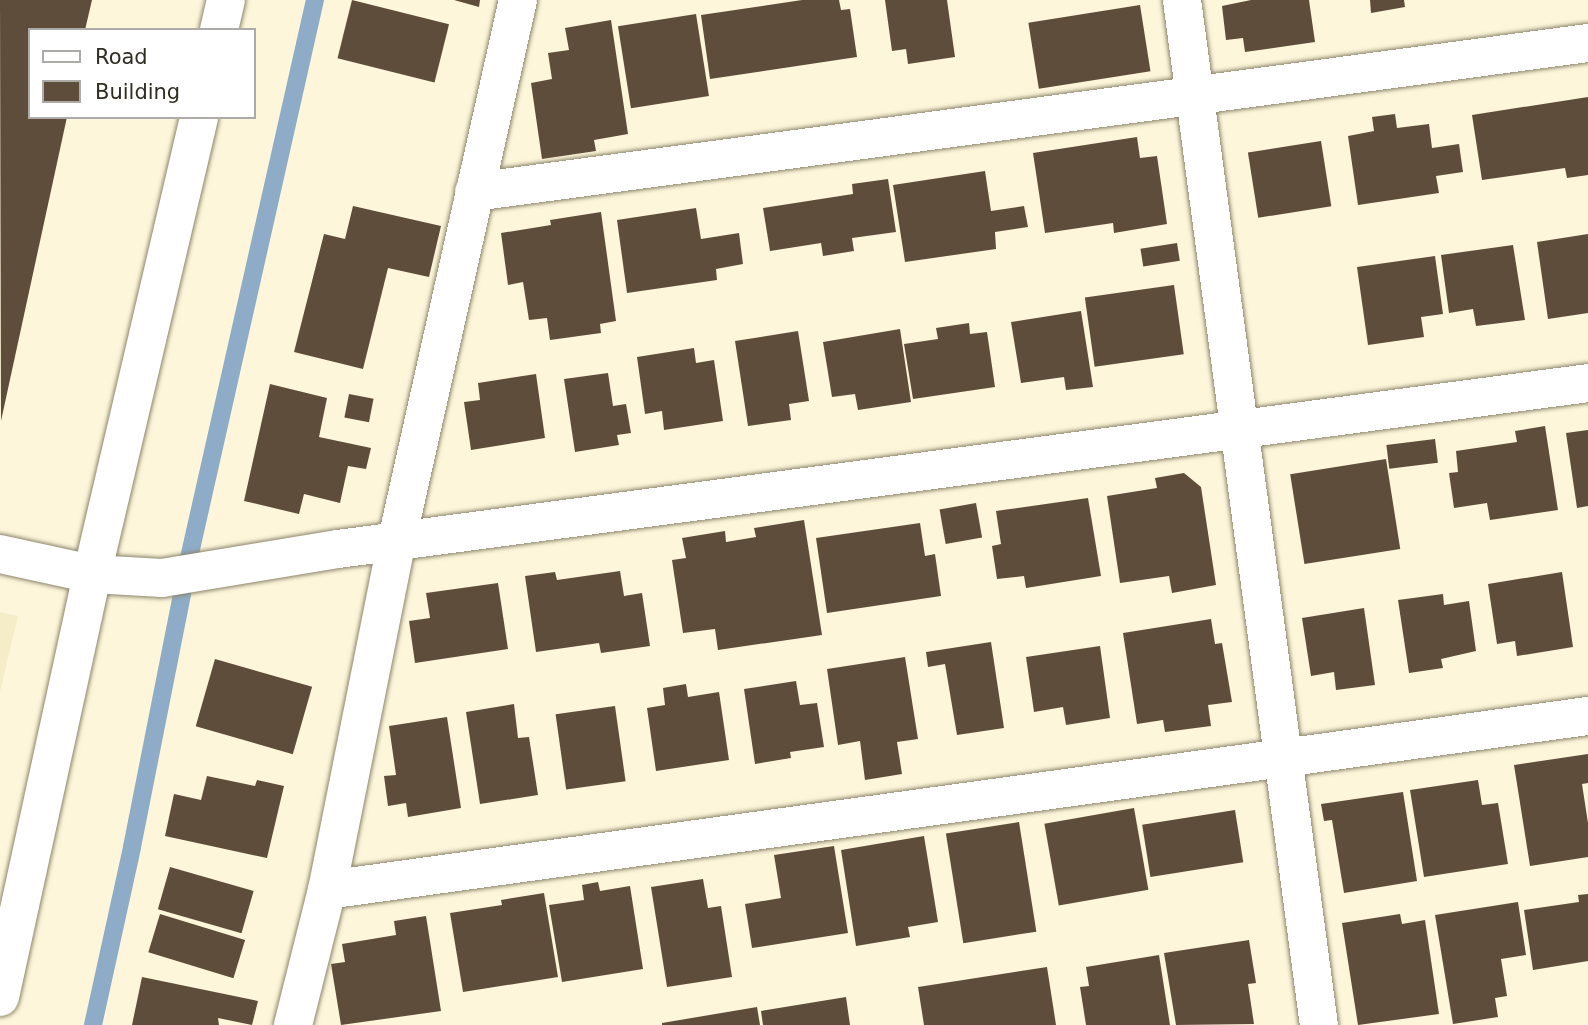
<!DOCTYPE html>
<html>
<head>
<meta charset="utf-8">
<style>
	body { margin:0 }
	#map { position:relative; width:1588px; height:1025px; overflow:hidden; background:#fdf6da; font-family:"DejaVu Sans",sans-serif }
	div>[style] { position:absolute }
	.built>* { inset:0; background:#f5ecc8 }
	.stream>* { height:18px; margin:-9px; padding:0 9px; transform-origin:9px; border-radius:9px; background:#8eacc7 }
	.building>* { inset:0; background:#5f4d3b; transform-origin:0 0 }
	.roads { filter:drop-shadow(0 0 2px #8c856c) drop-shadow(0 0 2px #8c856c) }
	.minor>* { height:38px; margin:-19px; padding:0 19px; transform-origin:19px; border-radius:19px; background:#fff }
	span { translate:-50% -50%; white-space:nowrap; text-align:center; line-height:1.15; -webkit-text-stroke:7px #fff; paint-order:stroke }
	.legend { position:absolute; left:28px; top:28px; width:228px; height:91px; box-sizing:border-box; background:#fff; border:2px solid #acaba7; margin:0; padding:9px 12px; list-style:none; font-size:21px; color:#302d23 }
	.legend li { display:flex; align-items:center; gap:14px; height:35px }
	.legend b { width:35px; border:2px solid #acaba7 }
</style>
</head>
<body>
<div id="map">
	<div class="built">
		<div style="clip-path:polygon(0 612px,18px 616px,0 692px)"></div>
	</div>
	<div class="stream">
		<div style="left:93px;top:1025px;width:182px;rotate:-77.6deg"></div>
		<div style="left:132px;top:847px;width:295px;rotate:-78.8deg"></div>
		<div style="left:189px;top:558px;width:572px;rotate:-77.28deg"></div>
	</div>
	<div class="building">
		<div style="clip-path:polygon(0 0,92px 0,85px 30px,30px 30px,30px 117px,67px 117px,1px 421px)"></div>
		<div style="left:352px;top:0;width:100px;height:60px;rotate:14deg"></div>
		<div style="clip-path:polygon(454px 0,480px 0,479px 7px)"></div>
		<div style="clip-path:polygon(802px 0,839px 0,841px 10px,850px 9px,857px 57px,710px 79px,701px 15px)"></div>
		<div style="clip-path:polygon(885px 0,947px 0,955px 57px,908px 64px,906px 49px,892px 51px)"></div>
		<div style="clip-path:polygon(1251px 0,1309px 0,1315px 42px,1245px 52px,1243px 38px,1226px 40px,1222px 6px)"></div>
		<div style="clip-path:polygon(1370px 0,1404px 0,1405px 7px,1371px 13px)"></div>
		<div style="left:1140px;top:5px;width:67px;height:113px;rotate:81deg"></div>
		<div style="left:696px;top:14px;width:83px;height:79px;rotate:81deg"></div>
		<div style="clip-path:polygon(611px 20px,628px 134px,594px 140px,596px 151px,542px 159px,531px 83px,552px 79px,548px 53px,569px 50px,565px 28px)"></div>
		<div style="clip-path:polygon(1588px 97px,1588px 175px,1567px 178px,1565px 168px,1482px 180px,1472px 115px)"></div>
		<div style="clip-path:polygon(1395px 114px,1397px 128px,1429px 124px,1432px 148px,1459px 144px,1463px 172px,1436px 176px,1439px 193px,1358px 205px,1348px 136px,1374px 131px,1372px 117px)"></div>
		<div style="clip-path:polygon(1137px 137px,1140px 158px,1157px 156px,1167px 224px,1114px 233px,1113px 223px,1045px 233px,1033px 153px)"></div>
		<div style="left:1321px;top:141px;width:66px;height:74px;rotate:81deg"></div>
		<div style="clip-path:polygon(985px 171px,991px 211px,1024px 206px,1028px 227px,995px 232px,996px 249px,905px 262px,893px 185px)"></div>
		<div style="clip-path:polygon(888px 179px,896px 232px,852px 238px,854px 251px,823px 256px,821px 243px,770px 251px,763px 208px,853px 194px,852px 184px)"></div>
		<div style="clip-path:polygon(353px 206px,441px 226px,429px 277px,388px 268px,363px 369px,294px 352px,324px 234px,345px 239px)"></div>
		<div style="clip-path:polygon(696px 208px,701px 239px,739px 233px,743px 264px,716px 269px,717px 280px,627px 293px,617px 220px)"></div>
		<div style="clip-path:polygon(601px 212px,616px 321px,600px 324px,601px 333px,550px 340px,547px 318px,529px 320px,523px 282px,508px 285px,501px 233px,551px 225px,550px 220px)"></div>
		<div style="clip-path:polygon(1588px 234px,1588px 313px,1548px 319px,1537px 242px)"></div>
		<div style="left:1177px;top:243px;width:18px;height:37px;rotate:81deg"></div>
		<div style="clip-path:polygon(1513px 245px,1525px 320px,1476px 326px,1473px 309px,1449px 313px,1441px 255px)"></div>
		<div style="clip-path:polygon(1435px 256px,1443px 314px,1421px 317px,1424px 337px,1368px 345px,1357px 267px)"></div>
		<div style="left:1174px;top:285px;width:70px;height:90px;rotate:82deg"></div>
		<div style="clip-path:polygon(1081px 311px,1093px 387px,1066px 390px,1064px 377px,1021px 383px,1011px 322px)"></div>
		<div style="clip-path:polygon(969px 323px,970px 334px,987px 332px,995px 387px,913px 399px,904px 344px,938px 339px,936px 328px)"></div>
		<div style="clip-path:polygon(900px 329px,911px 402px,858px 410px,855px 394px,832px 397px,823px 342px)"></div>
		<div style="clip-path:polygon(798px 331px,809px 401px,789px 404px,791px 420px,748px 426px,735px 341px)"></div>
		<div style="clip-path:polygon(694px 348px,696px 363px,714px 360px,723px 421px,664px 430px,662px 411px,645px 414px,637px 357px)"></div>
		<div style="clip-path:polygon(608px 373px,613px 406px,626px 404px,631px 433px,617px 435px,619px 445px,575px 452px,564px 379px)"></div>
		<div style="clip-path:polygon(536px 374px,545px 438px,471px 450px,464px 402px,480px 400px,478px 383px)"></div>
		<div style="clip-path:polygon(270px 384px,327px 398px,319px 437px,371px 448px,366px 469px,348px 466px,340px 503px,304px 494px,299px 514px,244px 501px)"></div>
		<div style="left:349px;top:394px;width:25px;height:24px;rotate:11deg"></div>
		<div style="clip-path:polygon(1545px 426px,1558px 510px,1490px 520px,1487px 503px,1454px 508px,1449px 473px,1458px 472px,1456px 451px,1517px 442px,1515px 431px)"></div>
		<div style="clip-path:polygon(1588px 430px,1588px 506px,1577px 508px,1566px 433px)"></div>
		<div style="left:1435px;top:439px;width:24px;height:49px;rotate:83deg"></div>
		<div style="left:1386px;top:459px;width:91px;height:97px;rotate:81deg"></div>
		<div style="clip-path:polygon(1184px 473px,1201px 487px,1216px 585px,1172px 593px,1169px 576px,1120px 583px,1107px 496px,1157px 488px,1155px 478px)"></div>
		<div style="clip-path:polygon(1088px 498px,1101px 576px,1026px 588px,1024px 576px,997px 579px,992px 546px,1001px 544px,996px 511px)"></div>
		<div style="left:976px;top:503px;width:35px;height:37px;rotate:80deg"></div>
		<div style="clip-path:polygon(804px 520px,822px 635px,718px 650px,715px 629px,683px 633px,672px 560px,686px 558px,682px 538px,725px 531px,726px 542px,756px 537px,754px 528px)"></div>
		<div style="clip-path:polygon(920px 523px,925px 556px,935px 554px,941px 596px,827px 613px,816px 538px)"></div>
		<div style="clip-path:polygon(620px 571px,624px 596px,642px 593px,650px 646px,601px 653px,599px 643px,536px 652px,525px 576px,555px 572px,557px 580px)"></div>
		<div style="clip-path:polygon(1562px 572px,1573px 647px,1517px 656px,1515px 641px,1497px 644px,1488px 584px)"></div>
		<div style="clip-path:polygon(498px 583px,508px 649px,415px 663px,409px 621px,430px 618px,426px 593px)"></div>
		<div style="clip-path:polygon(1443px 594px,1444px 605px,1469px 601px,1476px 651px,1441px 659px,1443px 668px,1409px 673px,1398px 600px)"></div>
		<div style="clip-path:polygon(1364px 608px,1375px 685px,1336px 690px,1334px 672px,1311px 676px,1302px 618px)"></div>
		<div style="clip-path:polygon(1211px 619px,1215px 644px,1222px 643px,1232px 702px,1208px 705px,1211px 726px,1165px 732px,1163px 720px,1137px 724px,1123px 633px)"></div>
		<div style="clip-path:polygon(991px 642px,1004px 728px,957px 735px,945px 664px,928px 667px,926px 652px)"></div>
		<div style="clip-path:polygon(1100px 646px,1110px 718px,1066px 725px,1063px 707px,1034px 712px,1026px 657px)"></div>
		<div style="clip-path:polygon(905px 657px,918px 739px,897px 742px,902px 774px,865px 780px,860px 741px,838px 745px,827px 669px)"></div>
		<div style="left:215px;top:659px;width:101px;height:70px;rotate:16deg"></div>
		<div style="clip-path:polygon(796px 681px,800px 705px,817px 703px,824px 747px,790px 752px,791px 758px,755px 764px,744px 689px)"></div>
		<div style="clip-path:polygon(686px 684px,688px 697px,719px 692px,729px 760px,656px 771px,647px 708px,665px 705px,663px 688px)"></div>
		<div style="clip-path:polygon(514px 704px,518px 738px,529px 737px,538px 795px,480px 804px,466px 712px)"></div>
		<div style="left:615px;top:706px;width:76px;height:60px;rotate:82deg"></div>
		<div style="clip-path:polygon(447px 717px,461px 808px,408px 817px,406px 803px,388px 806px,384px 776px,396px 775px,389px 726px)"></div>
		<div style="clip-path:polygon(1588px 754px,1588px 783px,1582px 784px,1588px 823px,1588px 857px,1530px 866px,1514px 765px)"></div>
		<div style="clip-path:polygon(207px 776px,255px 786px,257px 780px,284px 786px,267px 858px,165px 836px,174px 794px,201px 800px)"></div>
		<div style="clip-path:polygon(1478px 780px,1482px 805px,1498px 803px,1508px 864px,1424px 877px,1410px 790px)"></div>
		<div style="clip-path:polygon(1403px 792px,1417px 881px,1344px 893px,1332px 820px,1324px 821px,1321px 804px)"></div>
		<div style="left:1134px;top:808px;width:83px;height:91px;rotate:80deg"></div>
		<div style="left:1235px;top:810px;width:53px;height:94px;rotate:81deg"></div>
		<div style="left:1019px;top:822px;width:111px;height:74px;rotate:81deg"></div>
		<div style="clip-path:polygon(924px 836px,938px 922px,908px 927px,910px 937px,856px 946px,841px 850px)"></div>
		<div style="clip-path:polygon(834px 846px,848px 933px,752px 948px,745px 904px,781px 898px,774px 855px)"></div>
		<div style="left:170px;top:867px;width:87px;height:44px;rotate:16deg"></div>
		<div style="clip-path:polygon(703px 879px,708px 908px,721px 906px,732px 977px,667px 987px,651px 887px)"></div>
		<div style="clip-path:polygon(598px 882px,600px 891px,630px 886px,643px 969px,562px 982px,549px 905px,584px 900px,582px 885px)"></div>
		<div style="clip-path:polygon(544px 893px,558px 977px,463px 992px,450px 913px,502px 905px,501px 900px)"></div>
		<div style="clip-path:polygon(1588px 894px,1588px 961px,1533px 970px,1524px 910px,1579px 902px,1578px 895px)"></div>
		<div style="clip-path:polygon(1518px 902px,1526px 955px,1501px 959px,1507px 996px,1495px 998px,1498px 1017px,1453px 1024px,1435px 915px)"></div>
		<div style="left:160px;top:914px;width:89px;height:40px;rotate:17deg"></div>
		<div style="clip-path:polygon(1400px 914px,1402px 924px,1425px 920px,1439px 1014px,1358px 1025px,1342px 923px)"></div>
		<div style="clip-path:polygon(426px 916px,441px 1011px,341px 1025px,331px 964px,345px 962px,342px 944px,396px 935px,394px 921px)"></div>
		<div style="clip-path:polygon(1249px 940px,1256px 983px,1248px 984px,1254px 1024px,1176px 1025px,1164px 953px)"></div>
		<div style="clip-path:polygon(1159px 955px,1170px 1025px,1086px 1025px,1080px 987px,1089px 986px,1086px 967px)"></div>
		<div style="clip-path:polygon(1047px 967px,1056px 1025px,924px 1025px,918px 987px)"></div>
		<div style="clip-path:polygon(142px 977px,258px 1001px,252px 1025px,218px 1018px,219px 1025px,132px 1025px)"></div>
		<div style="clip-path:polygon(846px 997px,850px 1025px,763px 1025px,761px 1011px)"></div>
		<div style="clip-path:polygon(757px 1007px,760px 1025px,662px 1025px,662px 1023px)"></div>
	</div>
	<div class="roads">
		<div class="minor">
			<div style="left:1182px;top:0;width:1034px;rotate:82.39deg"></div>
			<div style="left:219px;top:30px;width:31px;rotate:-77deg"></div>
			<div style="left:474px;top:192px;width:1124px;rotate:-7.62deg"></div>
			<div style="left:0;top:554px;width:94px;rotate:12.3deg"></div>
			<div style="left:92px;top:574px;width:70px;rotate:3.3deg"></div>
			<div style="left:162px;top:578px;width:178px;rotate:-9.4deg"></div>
			<div style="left:338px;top:549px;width:1261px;rotate:-7.56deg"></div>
			<div style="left:327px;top:890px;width:1273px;rotate:-7.86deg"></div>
			<div style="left:0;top:997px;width:433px;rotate:-77.7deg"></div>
			<div style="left:92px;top:574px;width:469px;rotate:-76.8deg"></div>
			<div style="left:293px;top:1025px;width:139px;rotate:-75.9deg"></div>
			<div style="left:327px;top:890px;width:353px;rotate:-78.7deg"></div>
			<div style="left:396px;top:544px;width:558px;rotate:-77.36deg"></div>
		</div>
	</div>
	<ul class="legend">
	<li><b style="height:9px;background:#fff"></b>Road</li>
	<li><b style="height:19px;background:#5f4d3b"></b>Building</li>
	</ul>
</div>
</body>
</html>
